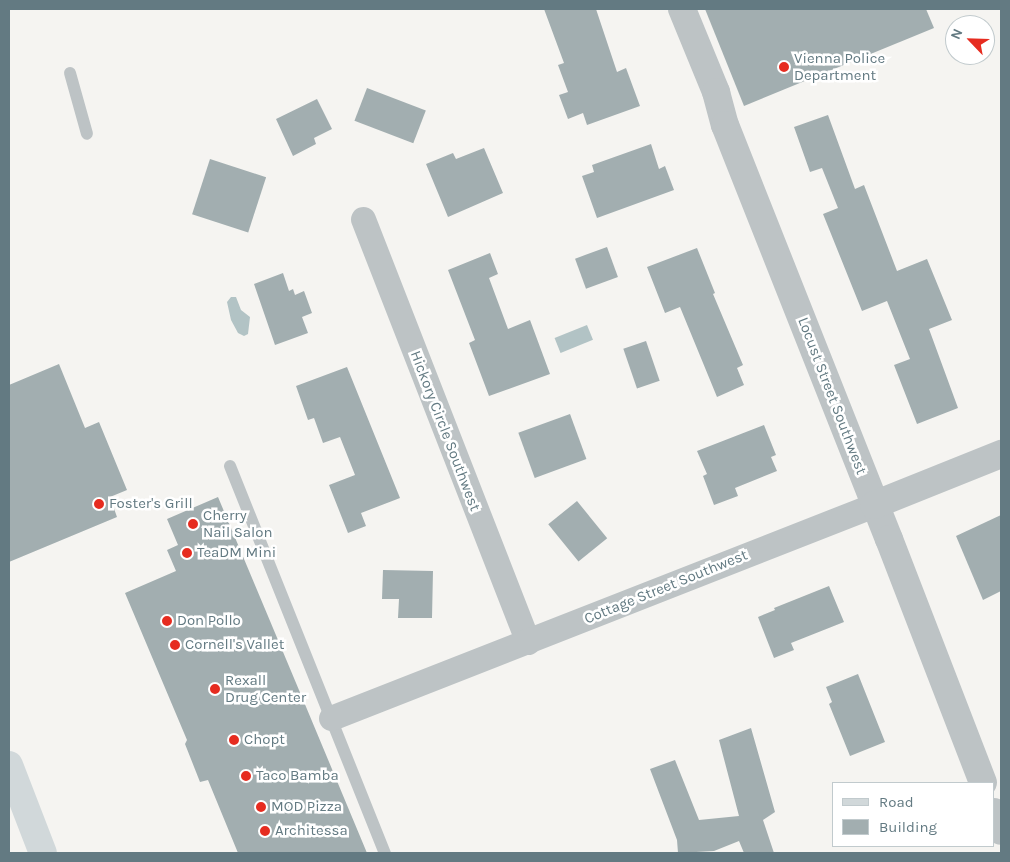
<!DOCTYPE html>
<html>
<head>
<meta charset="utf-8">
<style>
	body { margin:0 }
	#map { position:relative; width:1010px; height:862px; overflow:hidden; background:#f5f4f1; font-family:Karla,sans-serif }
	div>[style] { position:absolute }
	.water>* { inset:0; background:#b2c3c5; transform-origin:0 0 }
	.building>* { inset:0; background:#a2aeb0; transform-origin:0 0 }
	.service>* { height:12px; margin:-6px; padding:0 6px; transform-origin:6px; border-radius:6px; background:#bdc3c5 }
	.minor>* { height:25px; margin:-12.5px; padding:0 12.5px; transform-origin:12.5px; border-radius:12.5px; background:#bdc3c5 }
	.tertiary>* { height:28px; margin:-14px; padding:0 14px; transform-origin:14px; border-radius:14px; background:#bdc3c5 }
	.primary>* { height:28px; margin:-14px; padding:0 14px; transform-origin:14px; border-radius:14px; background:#d1d8da }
	.dots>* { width:14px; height:14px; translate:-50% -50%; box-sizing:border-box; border:2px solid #fff; border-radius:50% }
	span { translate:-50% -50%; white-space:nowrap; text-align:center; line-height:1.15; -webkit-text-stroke:5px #fff; paint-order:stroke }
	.poi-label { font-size:15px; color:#637a82 }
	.left { translate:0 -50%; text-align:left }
	.street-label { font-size:15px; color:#637a82 }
	.frame { position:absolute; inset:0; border:10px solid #637a82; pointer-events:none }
	.legend { position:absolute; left:832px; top:782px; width:162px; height:65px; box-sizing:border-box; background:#fff; border:1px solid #c1cacd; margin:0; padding:6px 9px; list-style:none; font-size:15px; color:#637a82 }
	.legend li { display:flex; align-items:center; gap:10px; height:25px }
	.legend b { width:25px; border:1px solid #c1cacd }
	.north { position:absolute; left:945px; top:15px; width:50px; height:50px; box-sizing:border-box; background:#fff; border:1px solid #c1cacd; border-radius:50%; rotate:294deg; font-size:14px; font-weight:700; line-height:20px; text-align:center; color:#637a82 }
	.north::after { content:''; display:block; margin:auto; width:18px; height:22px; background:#e62c20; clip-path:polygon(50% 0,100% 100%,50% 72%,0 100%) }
</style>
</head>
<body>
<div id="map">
	<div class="water">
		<div style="clip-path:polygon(231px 297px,236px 297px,241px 310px,250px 317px,248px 334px,244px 336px,238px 333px,231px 320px,227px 302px)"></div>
		<div style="left:587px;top:325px;width:16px;height:35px;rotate:68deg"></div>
	</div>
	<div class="building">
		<div style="clip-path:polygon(544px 9px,596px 9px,617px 72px,626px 68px,640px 106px,587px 125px,583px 113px,568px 119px,559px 95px,568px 92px,558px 65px,564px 63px)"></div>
		<div style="clip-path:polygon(705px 9px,926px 9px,934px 28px,744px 106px)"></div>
		<div style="left:367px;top:88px;width:63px;height:35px;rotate:21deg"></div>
		<div style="clip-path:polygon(317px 99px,332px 129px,314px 138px,316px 144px,293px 156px,276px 119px)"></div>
		<div style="clip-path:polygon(828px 115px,855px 189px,864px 185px,897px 271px,927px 259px,952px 320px,929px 329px,958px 408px,917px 424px,894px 365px,910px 359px,887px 301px,862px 311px,823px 214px,838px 208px,822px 168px,810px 172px,794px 127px)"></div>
		<div style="clip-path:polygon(651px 144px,659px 169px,665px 166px,674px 190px,597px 218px,582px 176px,594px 172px,592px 165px)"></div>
		<div style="clip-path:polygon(484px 148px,503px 193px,448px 217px,426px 164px,453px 153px,456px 159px)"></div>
		<div style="left:210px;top:159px;width:59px;height:58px;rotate:18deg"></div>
		<div style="left:607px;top:247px;width:32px;height:34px;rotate:70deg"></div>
		<div style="clip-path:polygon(697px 248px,715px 293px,713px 294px,743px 365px,737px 368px,744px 385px,717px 397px,680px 307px,665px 313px,647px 267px)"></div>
		<div style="clip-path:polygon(490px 253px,498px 274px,489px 278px,508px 329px,530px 320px,550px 374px,489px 396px,469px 343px,475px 340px,448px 270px)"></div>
		<div style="clip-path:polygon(283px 273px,289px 291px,293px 289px,295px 295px,304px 291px,312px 313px,302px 317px,308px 333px,275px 345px,254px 284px)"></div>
		<div style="left:646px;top:341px;width:42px;height:24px;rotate:71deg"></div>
		<div style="clip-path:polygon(59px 364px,85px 428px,99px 422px,127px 490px,110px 497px,117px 517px,9px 562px,9px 385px)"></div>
		<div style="clip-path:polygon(347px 367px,400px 498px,361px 513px,366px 526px,348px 533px,329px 485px,355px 475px,340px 437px,323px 443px,314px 418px,308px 420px,296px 386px)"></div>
		<div style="left:570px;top:414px;width:48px;height:55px;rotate:70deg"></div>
		<div style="clip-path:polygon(764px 425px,776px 455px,771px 457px,777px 471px,735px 488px,738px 496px,714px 505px,703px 476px,707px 474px,697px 451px)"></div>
		<div style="clip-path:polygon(218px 497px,304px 702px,367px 853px,238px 853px,208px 780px,200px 782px,185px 744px,187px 740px,125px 593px,176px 571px,167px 550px,178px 545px,167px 519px)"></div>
		<div style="left:577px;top:501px;width:48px;height:37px;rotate:51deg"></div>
		<div style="clip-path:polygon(1001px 515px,1001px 591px,983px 600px,956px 536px)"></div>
		<div style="clip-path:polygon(383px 570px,433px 571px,432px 618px,398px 618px,399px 599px,382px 599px)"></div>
		<div style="clip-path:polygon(829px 586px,844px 622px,791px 643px,794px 650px,774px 658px,758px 617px,775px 610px,774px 608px)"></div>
		<div style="clip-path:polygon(858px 674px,885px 742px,850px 756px,829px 704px,832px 702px,826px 687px)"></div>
		<div style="clip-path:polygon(751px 728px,775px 812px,763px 820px,774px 853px,744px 853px,739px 841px,714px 851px,678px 853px,677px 840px,650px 769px,675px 760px,699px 820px,739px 816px,719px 740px)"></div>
	</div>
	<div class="service">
		<div style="left:70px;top:73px;width:63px;rotate:74.4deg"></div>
		<div style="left:230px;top:466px;width:417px;rotate:68.2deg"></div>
	</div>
	<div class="minor">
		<div style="left:363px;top:219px;width:454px;rotate:68.7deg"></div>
		<div style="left:331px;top:718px;width:583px;rotate:-21.42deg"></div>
	</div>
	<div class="tertiary">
		<div style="left:682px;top:9px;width:90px;rotate:67.7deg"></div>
		<div style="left:716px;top:92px;width:34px;rotate:75deg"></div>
		<div style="left:725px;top:125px;width:445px;rotate:68.4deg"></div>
		<div style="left:889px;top:539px;width:261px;rotate:68.9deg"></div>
		<div style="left:874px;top:505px;width:137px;rotate:-21.9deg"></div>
		<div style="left:994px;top:812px;width:20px;rotate:70deg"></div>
	</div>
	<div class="primary">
		<div style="left:9px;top:765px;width:94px;rotate:68.9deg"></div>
	</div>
	<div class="dots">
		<div style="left:784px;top:67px;background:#e62c20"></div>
		<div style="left:99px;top:504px;background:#e62c20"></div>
		<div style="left:193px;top:524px;background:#e62c20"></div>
		<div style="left:187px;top:553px;background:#e62c20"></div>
		<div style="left:167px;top:621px;background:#e62c20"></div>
		<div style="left:175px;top:645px;background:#e62c20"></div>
		<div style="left:215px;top:689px;background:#e62c20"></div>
		<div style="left:234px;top:740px;background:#e62c20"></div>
		<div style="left:246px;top:776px;background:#e62c20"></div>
		<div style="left:261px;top:807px;background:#e62c20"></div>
		<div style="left:265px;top:831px;background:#e62c20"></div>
	</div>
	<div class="poi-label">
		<span class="left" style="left:794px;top:67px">Vienna Police<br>Department</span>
		<span class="left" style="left:109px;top:504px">Foster's Grill</span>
		<span class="left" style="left:203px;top:524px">Cherry<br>Nail Salon</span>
		<span class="left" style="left:197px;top:553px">TeaDM Mini</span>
		<span class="left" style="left:177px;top:621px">Don Pollo</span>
		<span class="left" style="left:185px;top:645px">Cornell's Vallet</span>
		<span class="left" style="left:225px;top:689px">Rexall<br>Drug Center</span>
		<span class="left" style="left:244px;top:740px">Chopt</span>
		<span class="left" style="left:256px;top:776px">Taco Bamba</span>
		<span class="left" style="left:271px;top:807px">MOD Pizza</span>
		<span class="left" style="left:275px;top:831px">Architessa</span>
	</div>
	<div class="street-label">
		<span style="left:832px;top:396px;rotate:69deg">Locust Street Southwest</span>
		<span style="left:445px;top:431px;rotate:69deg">Hickory Circle Southwest</span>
		<span style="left:666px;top:587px;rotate:-22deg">Cottage Street Southwest</span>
	</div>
	<div class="frame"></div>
	<ul class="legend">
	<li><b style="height:6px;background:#d1d8da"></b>Road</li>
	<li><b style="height:14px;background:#a2aeb0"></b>Building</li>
	</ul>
	<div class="north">N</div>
</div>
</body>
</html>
